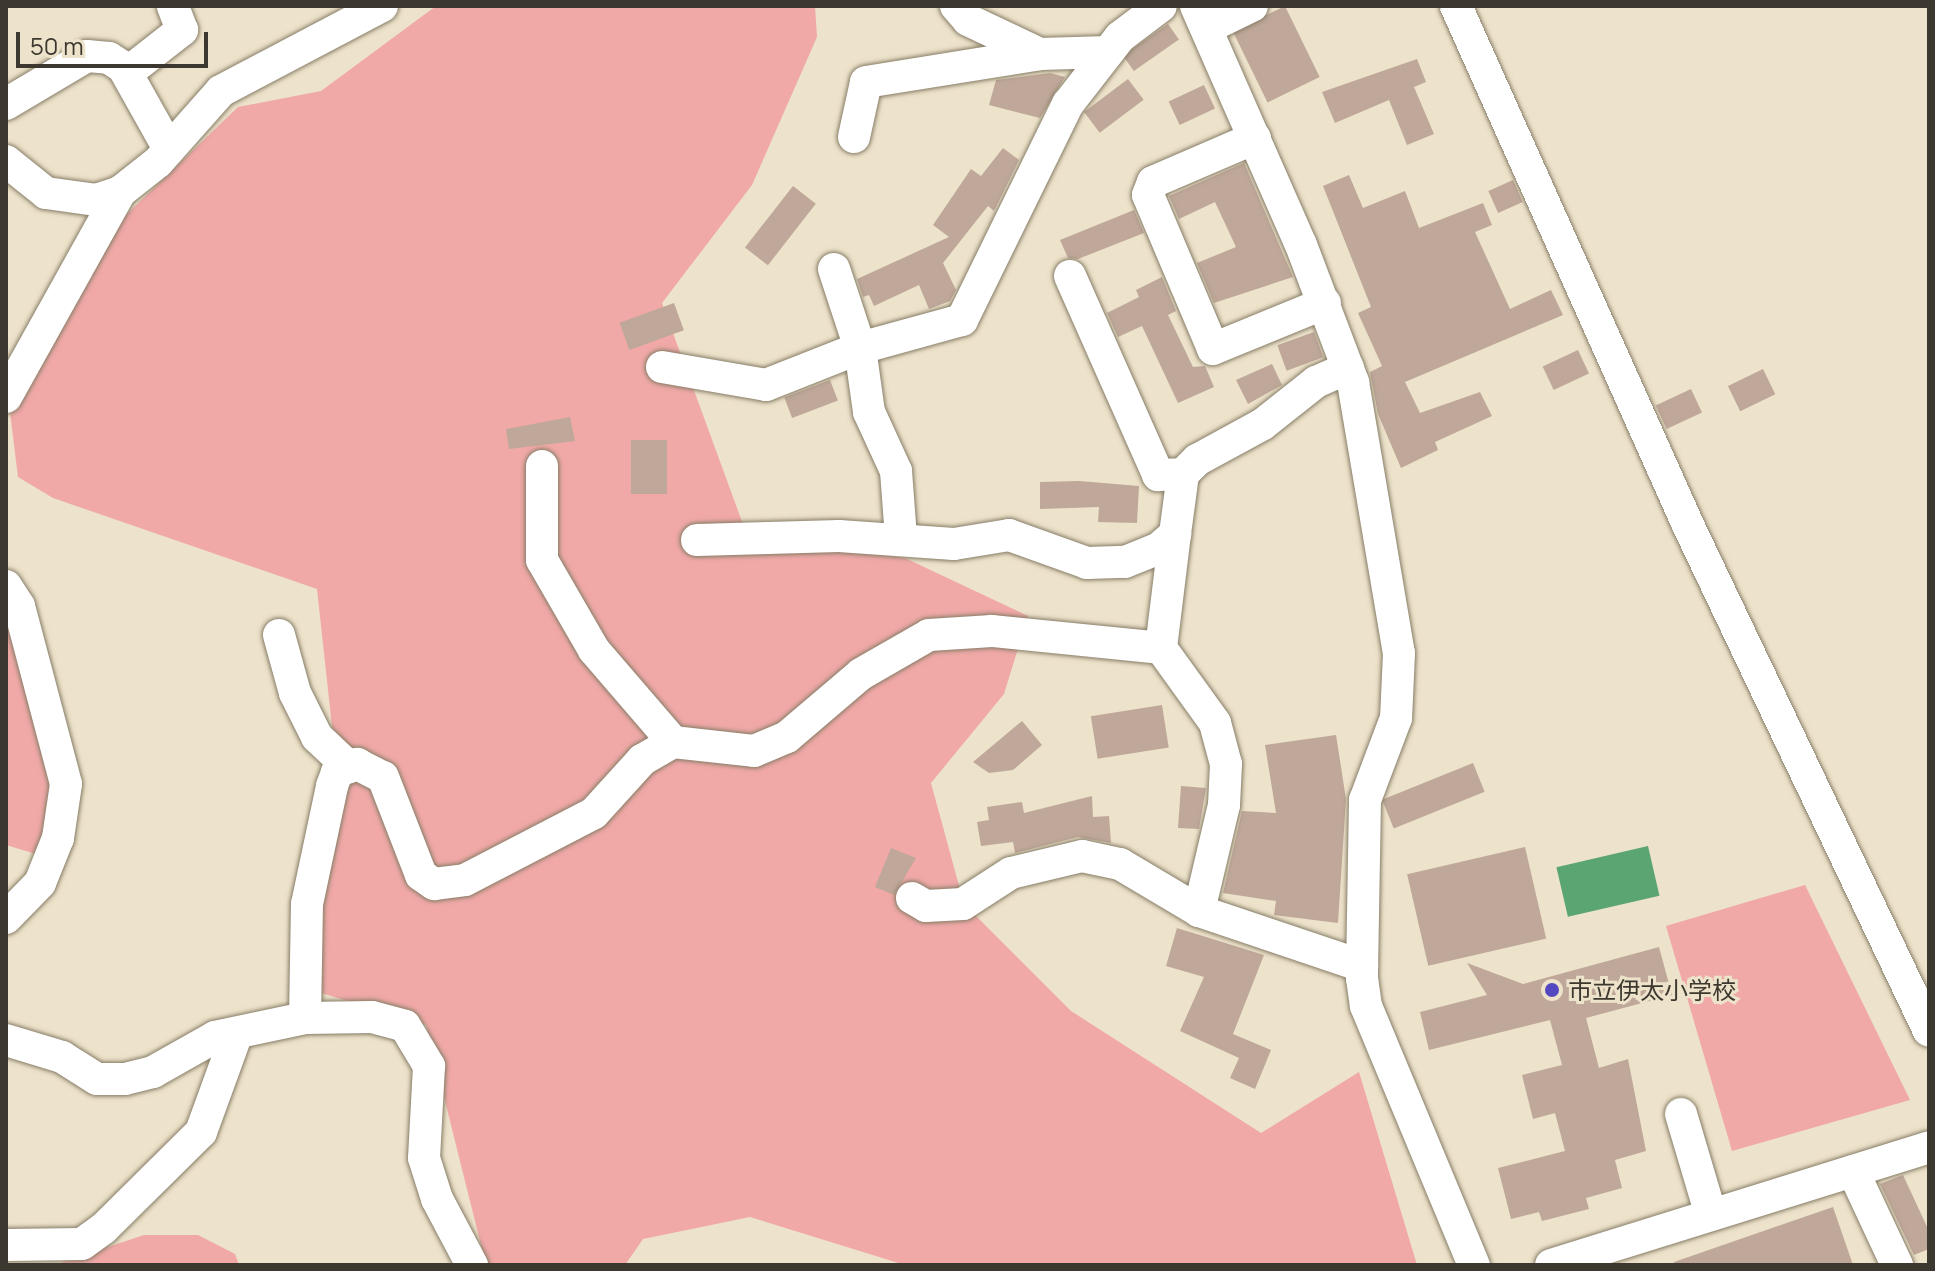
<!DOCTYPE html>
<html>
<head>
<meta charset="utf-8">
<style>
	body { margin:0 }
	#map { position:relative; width:1935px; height:1271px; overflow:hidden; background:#ede2ca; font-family:Manrope,"Noto Sans JP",sans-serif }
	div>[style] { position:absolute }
	.green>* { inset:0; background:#f0a9a7 }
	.water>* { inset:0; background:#5ba571; transform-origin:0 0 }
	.building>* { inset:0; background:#bfa899; transform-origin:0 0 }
	.roads { filter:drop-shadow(0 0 2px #877d67) drop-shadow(0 0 2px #877d67) }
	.minor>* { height:32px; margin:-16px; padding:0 16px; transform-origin:16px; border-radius:16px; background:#fff }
	.dots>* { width:22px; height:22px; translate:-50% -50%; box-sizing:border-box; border:4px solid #ede2ca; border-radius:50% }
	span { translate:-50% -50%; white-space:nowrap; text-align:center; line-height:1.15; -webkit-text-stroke:6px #ede2ca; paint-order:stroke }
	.poi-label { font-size:24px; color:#3d382f }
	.left { translate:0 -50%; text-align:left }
	.frame { position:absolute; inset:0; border:8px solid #3d382f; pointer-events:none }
	.scale { position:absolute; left:16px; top:32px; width:192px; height:36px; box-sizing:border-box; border:4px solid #3d382f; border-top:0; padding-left:10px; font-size:24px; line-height:28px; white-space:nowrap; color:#3d382f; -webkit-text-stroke:6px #ede2ca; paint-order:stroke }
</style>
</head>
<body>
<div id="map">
	<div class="green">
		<div style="clip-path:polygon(436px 6px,815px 6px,817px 37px,752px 185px,662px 303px,748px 538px,905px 558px,1028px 616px,1004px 694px,931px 783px,964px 904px,1071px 1011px,1261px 1133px,1359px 1072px,1417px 1265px,905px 1265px,750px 1217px,643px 1239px,625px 1265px,486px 1265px,426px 1025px,302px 987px,337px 772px,317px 589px,53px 498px,18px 477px,9px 404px,101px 239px,238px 107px,321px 91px)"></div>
		<div style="clip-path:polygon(6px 609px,48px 737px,55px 828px,36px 854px,6px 845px)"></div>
		<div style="clip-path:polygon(1805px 885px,1910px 1100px,1732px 1151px,1666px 926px)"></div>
		<div style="clip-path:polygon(144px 1235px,198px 1235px,235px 1254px,239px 1265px,54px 1265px)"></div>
	</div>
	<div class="water">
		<div style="left:1648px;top:846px;width:51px;height:94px;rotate:77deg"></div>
	</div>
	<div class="building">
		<div style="left:1285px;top:6px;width:79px;height:58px;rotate:64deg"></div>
		<div style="left:1168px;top:24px;width:19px;height:55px;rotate:55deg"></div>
		<div style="clip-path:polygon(1417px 59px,1426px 82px,1414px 87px,1434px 134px,1407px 145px,1389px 100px,1335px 123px,1322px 92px)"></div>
		<div style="clip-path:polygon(1050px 73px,1065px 77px,1040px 118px,989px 105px,996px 80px)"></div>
		<div style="left:1128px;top:79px;width:26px;height:55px;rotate:53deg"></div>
		<div style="left:1204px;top:85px;width:26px;height:39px;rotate:65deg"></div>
		<div style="clip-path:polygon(1003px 148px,1019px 160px,994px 211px,988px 206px,943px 263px,956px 290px,950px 301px,929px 309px,919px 285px,874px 306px,869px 295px,863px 297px,857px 279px,949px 237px,933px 225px,971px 169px,981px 176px)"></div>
		<div style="clip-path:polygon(1244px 163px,1293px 277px,1214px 303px,1197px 263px,1236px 247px,1215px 202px,1179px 219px,1169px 196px)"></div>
		<div style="clip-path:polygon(1349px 175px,1363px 208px,1405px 191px,1419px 228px,1483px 203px,1492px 225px,1475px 232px,1510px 309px,1551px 290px,1563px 315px,1405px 382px,1420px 413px,1480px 392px,1492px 416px,1435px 442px,1438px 450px,1401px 468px,1378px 414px,1370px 372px,1382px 366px,1358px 313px,1371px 307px,1323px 186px)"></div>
		<div style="left:1513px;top:180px;width:24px;height:27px;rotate:66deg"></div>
		<div style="left:793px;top:186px;width:29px;height:78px;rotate:38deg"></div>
		<div style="clip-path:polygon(1134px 210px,1144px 233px,1078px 259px,1068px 258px,1060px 240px)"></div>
		<div style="clip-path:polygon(1162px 277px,1176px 311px,1168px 315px,1193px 367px,1205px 366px,1214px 387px,1178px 403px,1142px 326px,1118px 337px,1107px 313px,1139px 297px,1136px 290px)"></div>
		<div style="left:674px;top:303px;width:29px;height:58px;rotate:70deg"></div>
		<div style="left:1314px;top:332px;width:27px;height:39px;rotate:70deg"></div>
		<div style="left:1578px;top:350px;width:26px;height:39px;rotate:65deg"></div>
		<div style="clip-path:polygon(1272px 364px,1282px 385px,1248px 404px,1236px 380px)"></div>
		<div style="left:1763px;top:369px;width:28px;height:39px;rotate:64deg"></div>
		<div style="left:830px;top:380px;width:22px;height:49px;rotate:69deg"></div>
		<div style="left:1691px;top:389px;width:26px;height:39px;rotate:65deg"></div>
		<div style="clip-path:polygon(570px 417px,575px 441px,509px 449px,506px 429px)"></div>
		<div style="left:631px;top:440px;width:36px;height:54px"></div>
		<div style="clip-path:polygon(1079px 481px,1139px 486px,1137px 523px,1098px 522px,1099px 507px,1040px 509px,1040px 482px)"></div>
		<div style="left:1162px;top:705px;width:43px;height:72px;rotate:81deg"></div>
		<div style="clip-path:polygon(1022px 721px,1042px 745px,1013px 770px,989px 773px,973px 762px)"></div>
		<div style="clip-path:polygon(1336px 735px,1346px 799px,1338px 923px,1274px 915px,1276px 901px,1223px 893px,1242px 811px,1276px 813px,1265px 745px)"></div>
		<div style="left:1473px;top:763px;width:31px;height:98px;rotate:68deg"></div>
		<div style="clip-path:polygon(1181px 786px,1206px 788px,1199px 829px,1178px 828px)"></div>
		<div style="clip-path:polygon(1092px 796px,1093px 817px,1109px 816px,1111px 843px,1078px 837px,1015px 853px,1013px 842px,981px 846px,977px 822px,989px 820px,987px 807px,1022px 802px,1024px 813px)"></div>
		<div style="left:1525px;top:847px;width:94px;height:121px;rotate:77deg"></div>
		<div style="clip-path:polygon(891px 848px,916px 858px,894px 895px,875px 887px)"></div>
		<div style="clip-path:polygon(1177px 928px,1264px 955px,1233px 1034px,1271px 1050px,1255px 1089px,1230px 1078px,1239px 1058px,1180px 1031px,1204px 977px,1166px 966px)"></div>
		<div style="clip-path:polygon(1659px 947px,1672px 995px,1586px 1018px,1599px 1068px,1628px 1059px,1646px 1151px,1615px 1160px,1622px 1188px,1586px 1198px,1589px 1209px,1542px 1221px,1539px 1212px,1511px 1219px,1498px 1168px,1565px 1151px,1555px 1113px,1533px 1119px,1522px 1075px,1562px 1065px,1550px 1020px,1429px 1050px,1420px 1012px,1487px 995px,1467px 963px,1523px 984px)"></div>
		<div style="clip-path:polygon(1903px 1175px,1929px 1231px,1929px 1249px,1914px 1255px,1880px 1184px)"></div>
		<div style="clip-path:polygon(1833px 1207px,1853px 1265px,1675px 1265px,1674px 1262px)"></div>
	</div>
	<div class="roads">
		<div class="minor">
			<div style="left:956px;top:6px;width:18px;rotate:49deg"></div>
			<div style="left:968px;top:20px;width:80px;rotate:25.3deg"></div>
			<div style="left:1196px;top:6px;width:261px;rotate:66.3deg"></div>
			<div style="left:1301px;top:245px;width:147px;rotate:69.2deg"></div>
			<div style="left:1353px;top:382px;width:275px;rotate:80.4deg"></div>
			<div style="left:1399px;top:653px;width:65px;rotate:92.6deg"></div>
			<div style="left:1396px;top:718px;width:88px;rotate:110.7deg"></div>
			<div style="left:1365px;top:800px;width:178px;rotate:91deg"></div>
			<div style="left:1362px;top:978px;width:28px;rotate:82deg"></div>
			<div style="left:1366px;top:1006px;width:281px;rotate:67.4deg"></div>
			<div style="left:1456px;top:6px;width:568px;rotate:65.91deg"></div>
			<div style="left:1688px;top:525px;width:560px;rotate:64.53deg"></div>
			<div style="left:1207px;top:28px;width:50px;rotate:-26.1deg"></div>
			<div style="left:127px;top:73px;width:70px;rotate:-38deg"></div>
			<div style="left:182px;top:30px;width:26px;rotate:-111deg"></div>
			<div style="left:6px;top:104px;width:94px;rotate:-30.7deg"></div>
			<div style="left:87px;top:56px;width:22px;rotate:5deg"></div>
			<div style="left:109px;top:58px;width:17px;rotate:33deg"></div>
			<div style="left:123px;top:67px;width:94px;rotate:60.7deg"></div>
			<div style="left:854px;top:137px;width:56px;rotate:-77.7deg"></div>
			<div style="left:866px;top:82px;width:176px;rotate:-9.1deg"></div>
			<div style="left:1040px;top:54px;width:68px;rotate:-1.7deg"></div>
			<div style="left:1255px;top:138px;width:111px;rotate:156.7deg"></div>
			<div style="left:1153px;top:182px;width:14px;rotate:111deg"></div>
			<div style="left:1148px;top:195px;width:167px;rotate:67.1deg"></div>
			<div style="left:1213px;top:349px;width:121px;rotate:-22.3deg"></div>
			<div style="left:6px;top:161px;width:51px;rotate:38.7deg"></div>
			<div style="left:46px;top:193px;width:50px;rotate:8deg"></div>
			<div style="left:96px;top:200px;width:25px;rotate:-18deg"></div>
			<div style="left:120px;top:192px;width:48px;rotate:-38.3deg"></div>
			<div style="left:158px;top:162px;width:95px;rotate:-48.4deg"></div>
			<div style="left:221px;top:91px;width:182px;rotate:-27.8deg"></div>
			<div style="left:834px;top:269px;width:83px;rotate:71.8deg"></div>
			<div style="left:860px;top:348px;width:65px;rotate:82deg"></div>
			<div style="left:869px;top:412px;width:65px;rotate:65.4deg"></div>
			<div style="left:896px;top:471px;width:67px;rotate:85.7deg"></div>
			<div style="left:1070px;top:276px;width:218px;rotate:66.1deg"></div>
			<div style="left:1158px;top:475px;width:25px;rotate:-2deg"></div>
			<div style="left:662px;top:367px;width:106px;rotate:9.8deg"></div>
			<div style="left:766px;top:385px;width:101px;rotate:-21.5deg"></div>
			<div style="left:860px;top:348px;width:106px;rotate:-15.4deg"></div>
			<div style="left:962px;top:320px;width:241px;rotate:-63.9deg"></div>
			<div style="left:1068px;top:104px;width:85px;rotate:-52.2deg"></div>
			<div style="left:1120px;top:37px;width:51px;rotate:-37.1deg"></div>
			<div style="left:6px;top:397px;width:235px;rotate:-60.9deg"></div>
			<div style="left:542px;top:466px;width:94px;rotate:90deg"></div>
			<div style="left:542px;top:560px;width:104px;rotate:60deg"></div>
			<div style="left:594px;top:650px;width:121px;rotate:49.3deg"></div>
			<div style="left:1175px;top:534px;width:115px;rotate:97deg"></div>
			<div style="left:1161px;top:648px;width:92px;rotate:54.2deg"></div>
			<div style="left:1215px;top:723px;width:42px;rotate:75deg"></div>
			<div style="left:1226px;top:764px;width:41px;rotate:92.8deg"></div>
			<div style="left:1224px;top:805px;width:109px;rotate:103.3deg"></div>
			<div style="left:697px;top:540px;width:142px;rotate:-1.6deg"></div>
			<div style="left:839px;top:536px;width:115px;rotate:4deg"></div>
			<div style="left:954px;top:544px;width:56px;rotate:-9.3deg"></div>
			<div style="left:1009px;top:535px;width:83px;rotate:19.7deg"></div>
			<div style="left:1087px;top:563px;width:38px;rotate:-2deg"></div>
			<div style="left:1125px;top:562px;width:35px;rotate:-22deg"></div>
			<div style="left:1158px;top:549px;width:23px;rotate:-41deg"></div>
			<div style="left:1175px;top:534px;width:61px;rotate:-82.4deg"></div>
			<div style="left:1183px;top:474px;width:20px;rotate:-45deg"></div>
			<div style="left:1197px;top:460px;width:75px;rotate:-28.6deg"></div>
			<div style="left:1263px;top:424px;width:68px;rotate:-38.4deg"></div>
			<div style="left:1316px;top:382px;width:35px;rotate:-24deg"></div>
			<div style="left:6px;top:586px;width:24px;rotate:57deg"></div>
			<div style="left:19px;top:606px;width:184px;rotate:75.2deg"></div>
			<div style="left:66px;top:784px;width:55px;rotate:98.4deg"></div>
			<div style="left:58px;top:838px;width:48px;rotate:111.8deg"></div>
			<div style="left:40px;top:883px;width:49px;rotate:134.2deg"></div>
			<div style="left:279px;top:635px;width:60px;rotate:74.6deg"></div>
			<div style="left:295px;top:693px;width:49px;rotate:63.4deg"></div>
			<div style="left:317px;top:737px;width:44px;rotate:43.2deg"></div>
			<div style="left:912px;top:898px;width:16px;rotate:30deg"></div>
			<div style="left:926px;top:906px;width:37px;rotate:-3deg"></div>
			<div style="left:963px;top:904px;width:57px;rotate:-32.9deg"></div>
			<div style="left:1011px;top:873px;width:73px;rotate:-13.5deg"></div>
			<div style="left:1082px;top:856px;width:39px;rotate:12deg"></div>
			<div style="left:1120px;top:864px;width:92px;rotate:30.7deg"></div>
			<div style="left:1199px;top:911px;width:172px;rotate:18.6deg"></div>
			<div style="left:305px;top:1018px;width:114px;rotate:-89deg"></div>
			<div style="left:307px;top:904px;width:121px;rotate:-78deg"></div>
			<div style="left:332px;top:786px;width:15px;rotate:-70deg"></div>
			<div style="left:337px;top:772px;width:22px;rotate:-22deg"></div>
			<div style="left:357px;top:764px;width:29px;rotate:27deg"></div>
			<div style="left:383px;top:777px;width:105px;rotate:68.8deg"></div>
			<div style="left:421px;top:875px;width:16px;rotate:35deg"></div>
			<div style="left:434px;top:884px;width:31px;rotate:-7deg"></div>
			<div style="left:465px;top:880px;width:145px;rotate:-27.4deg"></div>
			<div style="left:594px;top:813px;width:72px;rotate:-47.8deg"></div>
			<div style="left:642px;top:760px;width:36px;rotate:-30deg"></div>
			<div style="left:673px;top:742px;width:81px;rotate:6.3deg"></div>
			<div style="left:754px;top:751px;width:36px;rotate:-23deg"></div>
			<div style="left:787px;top:737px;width:97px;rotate:-40.4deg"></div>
			<div style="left:861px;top:674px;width:78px;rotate:-29.8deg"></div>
			<div style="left:929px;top:635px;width:63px;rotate:-3.6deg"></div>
			<div style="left:992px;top:631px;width:170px;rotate:5.7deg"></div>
			<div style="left:6px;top:1040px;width:59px;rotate:16.9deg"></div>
			<div style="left:62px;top:1057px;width:41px;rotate:32.2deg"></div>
			<div style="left:97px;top:1079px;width:28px"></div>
			<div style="left:125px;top:1079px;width:29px;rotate:-14deg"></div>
			<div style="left:153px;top:1072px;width:71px;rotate:-29.4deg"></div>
			<div style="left:215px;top:1037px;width:92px;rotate:-11.9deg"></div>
			<div style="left:305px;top:1018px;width:67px;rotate:-0.9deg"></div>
			<div style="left:372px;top:1017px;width:34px;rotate:15deg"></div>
			<div style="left:405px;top:1026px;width:47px;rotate:59deg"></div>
			<div style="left:429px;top:1066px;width:92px;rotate:93.1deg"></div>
			<div style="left:424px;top:1158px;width:43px;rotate:72.4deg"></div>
			<div style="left:437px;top:1199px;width:75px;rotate:62.1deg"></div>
			<div style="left:1681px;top:1114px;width:105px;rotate:73.5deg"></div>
			<div style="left:1853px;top:1171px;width:104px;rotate:64.9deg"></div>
			<div style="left:6px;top:1245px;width:76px;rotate:-0.8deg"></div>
			<div style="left:82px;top:1244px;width:26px;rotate:-36deg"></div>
			<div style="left:103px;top:1229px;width:138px;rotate:-44.7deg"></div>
			<div style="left:201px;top:1132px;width:102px;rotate:-70deg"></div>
			<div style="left:1551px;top:1265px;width:396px;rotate:-17.3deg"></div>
		</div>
	</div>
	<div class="dots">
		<div style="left:1552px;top:990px;background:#5348c0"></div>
	</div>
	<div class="poi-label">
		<span class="left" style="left:1568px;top:990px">市立伊太小学校</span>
	</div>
	<div class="frame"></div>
	<div class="scale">50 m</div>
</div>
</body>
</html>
